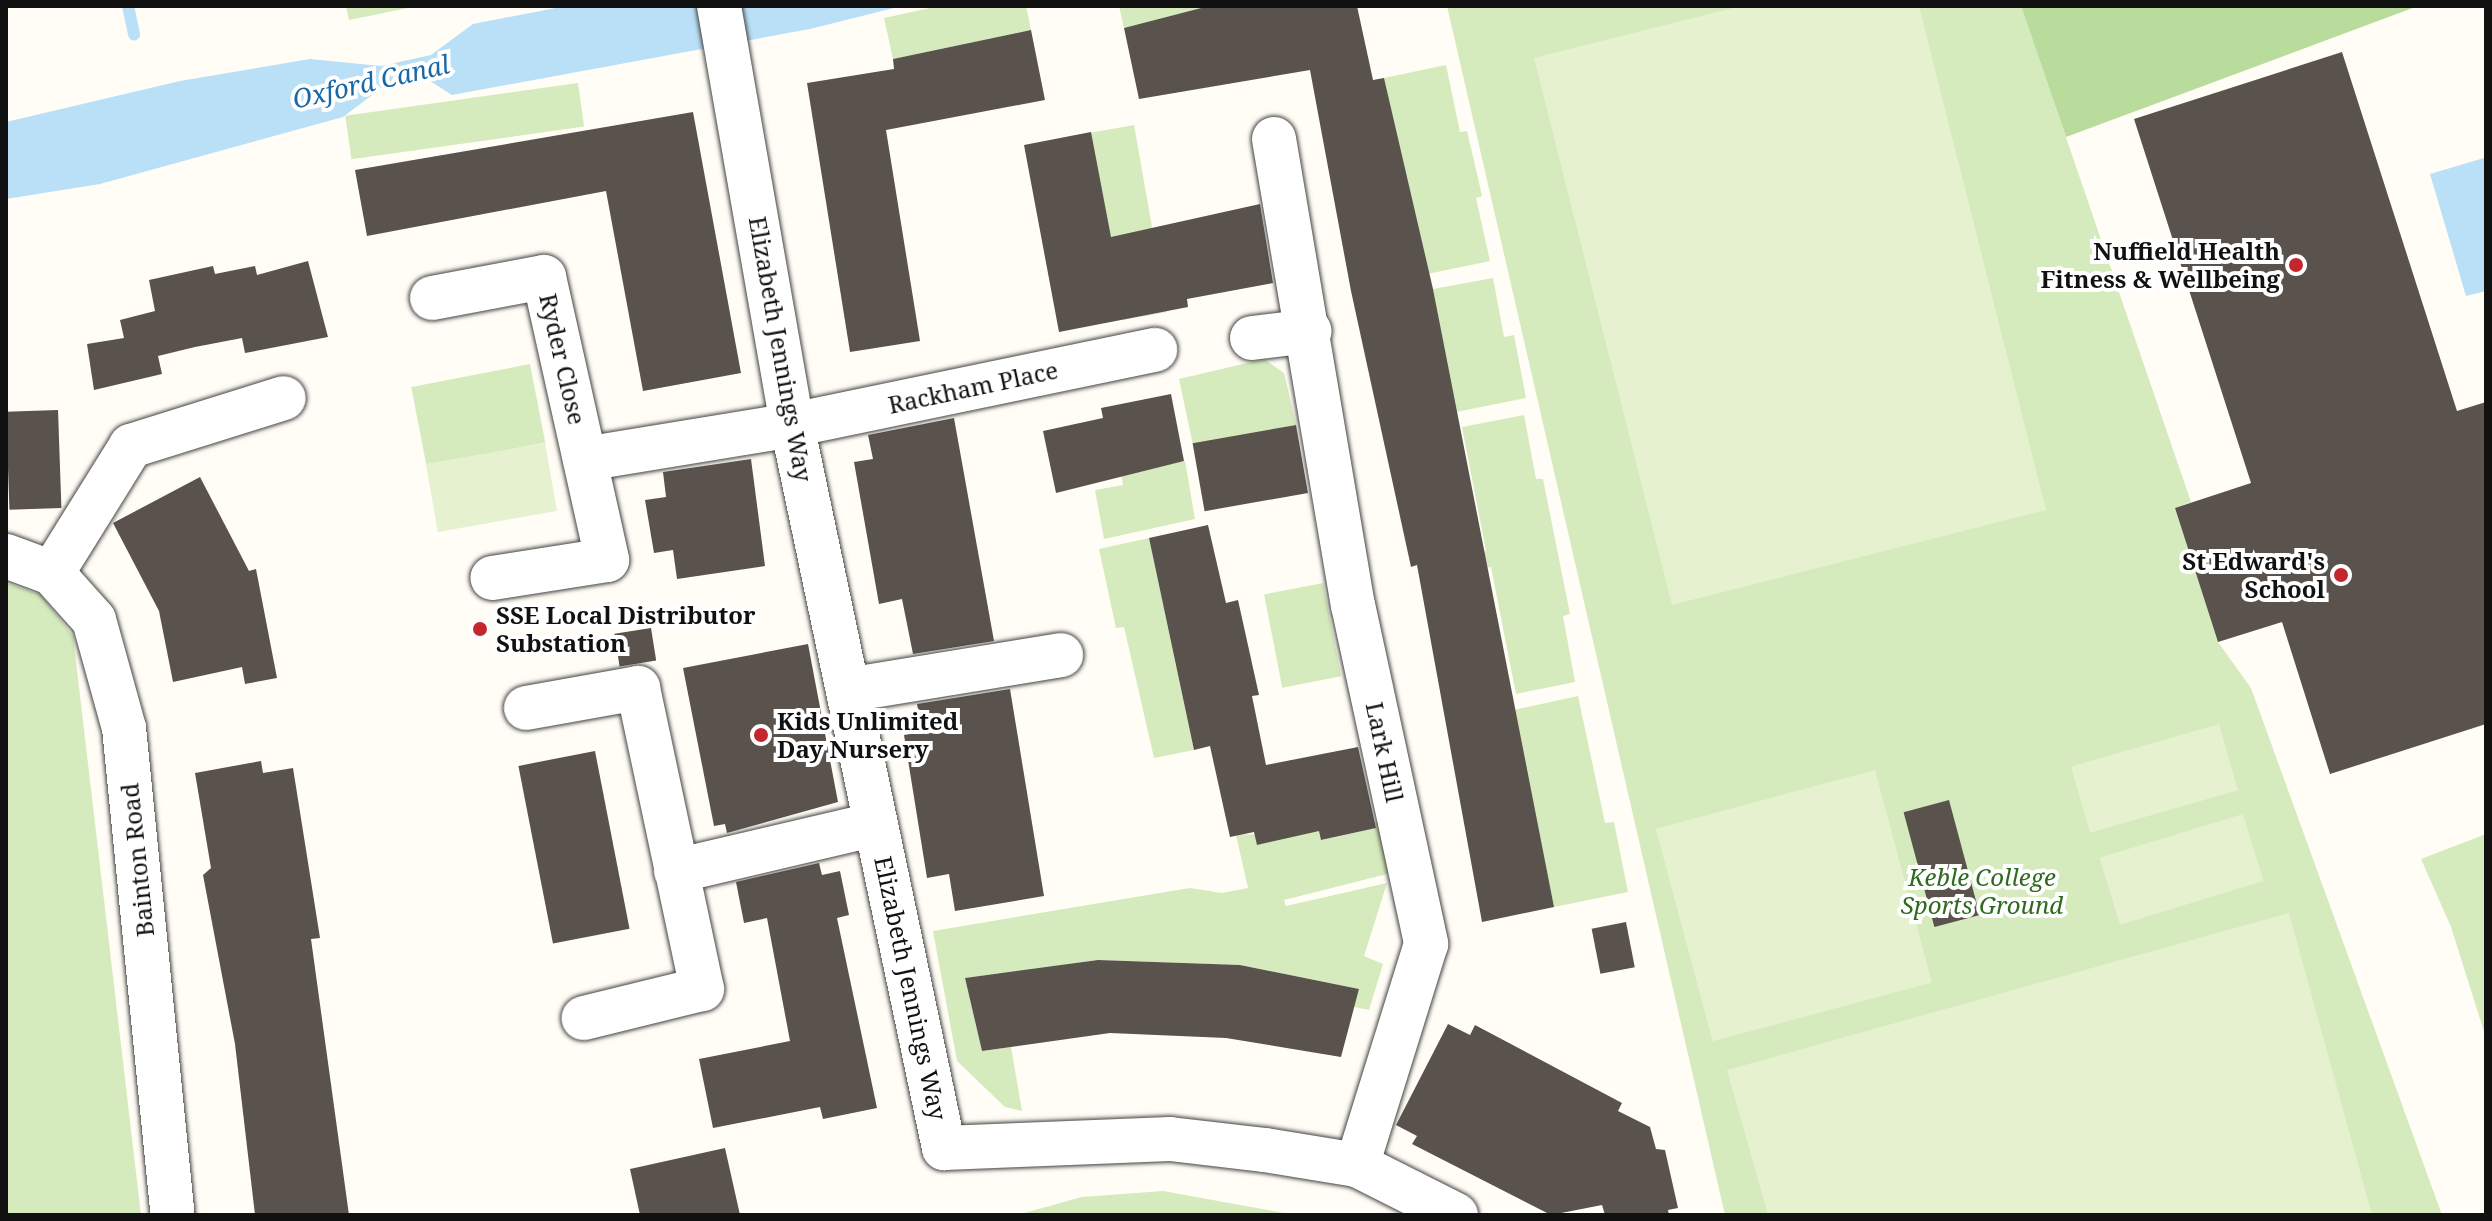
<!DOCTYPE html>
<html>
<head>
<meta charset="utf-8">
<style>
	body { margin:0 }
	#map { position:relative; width:2492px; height:1221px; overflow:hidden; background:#fffdf5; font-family:"Noto Serif",serif }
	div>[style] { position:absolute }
	.green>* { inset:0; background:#d5ebbd; transform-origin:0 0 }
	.forest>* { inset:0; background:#b9dc9c }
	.pitch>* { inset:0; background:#e6f2cf; transform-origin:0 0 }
	.water>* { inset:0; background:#b9e0f7 }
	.stream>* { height:12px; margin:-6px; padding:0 6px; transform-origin:6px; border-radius:6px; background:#b9e0f7 }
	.building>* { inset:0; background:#5a524d; transform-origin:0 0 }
	.roads { filter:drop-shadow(0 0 2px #444) drop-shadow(0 0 2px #444) }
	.minor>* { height:44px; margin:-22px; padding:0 22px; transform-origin:22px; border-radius:22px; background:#fff }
	.dots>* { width:22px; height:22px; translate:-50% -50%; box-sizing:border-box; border:4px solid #fff; border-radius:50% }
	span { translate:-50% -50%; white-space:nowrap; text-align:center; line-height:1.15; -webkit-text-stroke:8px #fff; paint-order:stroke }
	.poi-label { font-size:24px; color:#111; font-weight:700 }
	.right { translate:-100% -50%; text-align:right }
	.left { translate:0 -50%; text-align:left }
	.street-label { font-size:24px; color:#111 }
	.park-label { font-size:24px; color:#2f6b1f; font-style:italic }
	.water-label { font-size:26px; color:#1768a6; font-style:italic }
	.frame { position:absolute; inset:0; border:8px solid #111; pointer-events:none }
</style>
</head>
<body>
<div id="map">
	<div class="green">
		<div style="clip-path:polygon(346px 6px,418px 6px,349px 20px)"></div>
		<div style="clip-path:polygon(939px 6px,1026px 6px,1031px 30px,893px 59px,884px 18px)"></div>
		<div style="clip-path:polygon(1119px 6px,1209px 6px,1209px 10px,1124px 28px)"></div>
		<div style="clip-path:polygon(1447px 6px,2021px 6px,2191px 502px,2175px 508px,2218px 642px,2251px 688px,2442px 1215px,1725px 1215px)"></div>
		<div style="clip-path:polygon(1446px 65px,1460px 132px,1467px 131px,1475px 165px,1482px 196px,1476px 198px,1490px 261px,1427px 274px,1384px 78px)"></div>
		<div style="left:578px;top:83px;width:44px;height:235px;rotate:82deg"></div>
		<div style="left:1134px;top:125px;width:190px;height:44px;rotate:80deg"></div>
		<div style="clip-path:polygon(1493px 278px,1504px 337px,1514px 335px,1526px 398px,1456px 412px,1433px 289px)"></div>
		<div style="clip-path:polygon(1264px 359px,1284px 373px,1296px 425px,1193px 445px,1179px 379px)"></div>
		<div style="left:530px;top:364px;width:80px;height:121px;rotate:79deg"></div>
		<div style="clip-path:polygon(1524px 415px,1536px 479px,1543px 479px,1570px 614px,1563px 616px,1575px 682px,1516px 694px,1491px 567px,1475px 569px,1472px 555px,1486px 551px,1462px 427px)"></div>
		<div style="clip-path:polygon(1185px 461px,1195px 519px,1104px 539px,1095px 490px,1123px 485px,1121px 474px)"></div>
		<div style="clip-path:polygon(1149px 538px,1194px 750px,1154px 758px,1124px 627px,1116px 628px,1099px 549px)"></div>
		<div style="clip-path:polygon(6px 583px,41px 595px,73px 636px,141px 1215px,6px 1215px)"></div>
		<div style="left:1323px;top:583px;width:95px;height:60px;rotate:79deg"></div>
		<div style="clip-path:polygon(1578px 696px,1605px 823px,1614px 822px,1628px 892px,1554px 907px,1513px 710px)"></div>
		<div style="clip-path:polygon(1381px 820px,1391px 873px,1284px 900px,1286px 906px,1387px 883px,1364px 956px,1383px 964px,1369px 1010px,1354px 1007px,1359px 989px,1240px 965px,1098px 960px,965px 978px,982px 1051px,1011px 1047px,1022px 1111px,1005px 1107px,957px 1061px,933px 931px,1190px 888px,1222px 893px,1248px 888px,1236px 835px,1320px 831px,1322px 840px,1376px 828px,1375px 822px)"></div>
		<div style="clip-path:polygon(2486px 834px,2486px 1038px,2451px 927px,2421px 859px)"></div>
		<div style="clip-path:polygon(1163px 1191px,1295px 1215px,1017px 1215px,1082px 1197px)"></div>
	</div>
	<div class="forest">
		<div style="clip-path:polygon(2021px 6px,2418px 6px,2066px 137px)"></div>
	</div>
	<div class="pitch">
		<div style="clip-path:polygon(1741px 6px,1919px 6px,2046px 510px,1672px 605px,1534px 58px)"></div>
		<div style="left:545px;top:443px;width:69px;height:121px;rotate:80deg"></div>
		<div style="left:2219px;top:724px;width:69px;height:154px;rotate:74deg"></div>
		<div style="left:1875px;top:770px;width:220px;height:227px;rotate:75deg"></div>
		<div style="left:2243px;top:814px;width:70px;height:150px;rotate:73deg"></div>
		<div style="clip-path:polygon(2289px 913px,2372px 1215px,1768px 1215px,1727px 1070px)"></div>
	</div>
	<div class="water">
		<div style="clip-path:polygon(566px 6px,902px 6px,810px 29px,452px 95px,430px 81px,384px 86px,343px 117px,100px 184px,6px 199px,6px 122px,180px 81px,310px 59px,381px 66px,431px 55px,473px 24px)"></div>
		<div style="clip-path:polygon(2484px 158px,2486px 291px,2466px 296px,2430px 174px)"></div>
	</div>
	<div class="stream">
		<div style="left:128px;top:6px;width:29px;rotate:78deg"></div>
	</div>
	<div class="building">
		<div style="clip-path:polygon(1209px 6px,1357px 6px,1373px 80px,1384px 78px,1433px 289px,1554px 907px,1482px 922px,1417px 565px,1411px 567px,1351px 291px,1310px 70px,1139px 99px,1124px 28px)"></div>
		<div style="clip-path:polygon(1031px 30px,1045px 100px,886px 130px,920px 341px,850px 352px,807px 83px,894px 69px,893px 59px)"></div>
		<div style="clip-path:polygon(2342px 52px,2457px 411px,2486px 402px,2486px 724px,2330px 774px,2282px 622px,2218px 642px,2175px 508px,2251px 483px,2134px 119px)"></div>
		<div style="clip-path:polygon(693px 112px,741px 373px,643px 391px,606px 191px,367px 236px,355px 170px)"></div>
		<div style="clip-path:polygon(1091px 132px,1111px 237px,1260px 204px,1273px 283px,1187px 299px,1188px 307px,1059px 332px,1024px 145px)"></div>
		<div style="clip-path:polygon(308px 261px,328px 337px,245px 353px,242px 338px,195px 347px,158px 356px,162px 374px,94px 390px,87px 344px,124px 338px,120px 320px,155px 311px,149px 280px,213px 266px,215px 274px,255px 266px,257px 275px)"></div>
		<div style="clip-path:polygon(1171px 394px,1184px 461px,1056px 493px,1043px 431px,1103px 418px,1101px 408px)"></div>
		<div style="left:58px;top:410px;width:98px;height:52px;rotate:88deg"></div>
		<div style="clip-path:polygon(954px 418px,994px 641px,913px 654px,902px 599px,879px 604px,854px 462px,873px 459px,868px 435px)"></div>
		<div style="left:1296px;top:425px;width:69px;height:105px;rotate:80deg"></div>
		<div style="clip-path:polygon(751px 459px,765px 566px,677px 579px,673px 550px,654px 553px,645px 500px,666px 497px,663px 472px)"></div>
		<div style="clip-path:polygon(200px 477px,249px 571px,256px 569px,277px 678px,245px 684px,242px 667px,173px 682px,159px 611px,113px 523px)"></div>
		<div style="clip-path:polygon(1208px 525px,1226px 603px,1238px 600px,1259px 695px,1252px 696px,1266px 765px,1358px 747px,1376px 828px,1321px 840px,1319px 831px,1257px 845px,1254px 832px,1230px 837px,1210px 746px,1194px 750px,1149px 538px)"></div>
		<div style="left:651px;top:628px;width:33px;height:37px;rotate:81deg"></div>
		<div style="clip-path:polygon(808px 644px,838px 802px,727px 833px,725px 824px,714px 826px,683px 668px)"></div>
		<div style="clip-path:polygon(1010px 689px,1044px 896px,955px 911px,949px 874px,927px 878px,904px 735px,922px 732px,917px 704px)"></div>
		<div style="left:595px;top:751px;width:181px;height:78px;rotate:79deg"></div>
		<div style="clip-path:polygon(261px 761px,263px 773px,293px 768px,320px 938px,311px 939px,349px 1215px,255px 1215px,235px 1044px,203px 875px,211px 868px,195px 773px)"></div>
		<div style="left:1949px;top:800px;width:119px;height:47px;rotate:75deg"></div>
		<div style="clip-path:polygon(819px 863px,822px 875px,840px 871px,849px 915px,837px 918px,877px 1108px,823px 1119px,820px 1107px,713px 1128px,699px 1059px,790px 1041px,767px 918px,744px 923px,736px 882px)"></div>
		<div style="left:1626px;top:922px;width:46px;height:35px;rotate:79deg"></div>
		<div style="clip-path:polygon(1098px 960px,1240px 965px,1359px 989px,1341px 1057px,1226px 1038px,1110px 1033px,982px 1051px,965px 978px)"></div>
		<div style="clip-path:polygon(1448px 1024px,1470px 1035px,1475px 1025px,1622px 1103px,1618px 1111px,1650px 1127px,1656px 1149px,1665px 1150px,1678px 1208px,1668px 1210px,1669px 1215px,1605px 1215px,1602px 1205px,1551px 1215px,1412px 1144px,1417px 1136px,1396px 1125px)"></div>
		<div style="clip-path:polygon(725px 1148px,740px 1215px,640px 1215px,630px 1169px)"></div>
	</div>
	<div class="roads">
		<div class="minor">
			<div style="left:719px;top:6px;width:425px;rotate:80.1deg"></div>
			<div style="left:792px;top:425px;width:739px;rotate:78.13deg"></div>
			<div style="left:944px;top:1148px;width:226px;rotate:-2.3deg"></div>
			<div style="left:1170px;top:1139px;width:96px;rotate:6.6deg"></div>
			<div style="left:1265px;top:1150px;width:93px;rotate:9.3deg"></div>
			<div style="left:1357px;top:1165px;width:111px;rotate:26.8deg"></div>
			<div style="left:1274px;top:139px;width:473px;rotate:80.4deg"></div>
			<div style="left:1353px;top:605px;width:347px;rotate:77.8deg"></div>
			<div style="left:1426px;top:944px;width:232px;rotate:107.3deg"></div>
			<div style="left:432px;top:298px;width:114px;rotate:-10.6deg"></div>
			<div style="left:544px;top:277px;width:290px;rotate:77.4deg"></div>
			<div style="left:607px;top:560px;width:116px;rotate:171.1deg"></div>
			<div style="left:1252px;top:338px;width:58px;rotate:-6.9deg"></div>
			<div style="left:585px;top:459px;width:210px;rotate:-9.3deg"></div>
			<div style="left:792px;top:425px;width:371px;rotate:-11.7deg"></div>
			<div style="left:6px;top:556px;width:49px;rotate:20.3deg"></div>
			<div style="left:52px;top:573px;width:63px;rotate:48.2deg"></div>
			<div style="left:94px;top:620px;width:112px;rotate:74.5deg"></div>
			<div style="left:124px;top:728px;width:489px;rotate:84.3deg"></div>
			<div style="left:52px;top:573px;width:150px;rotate:-58.1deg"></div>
			<div style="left:131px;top:446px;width:160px;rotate:-17.4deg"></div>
			<div style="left:848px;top:690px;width:216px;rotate:-9.3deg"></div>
			<div style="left:526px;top:708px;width:114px;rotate:-10.1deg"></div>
			<div style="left:638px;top:688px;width:308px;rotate:78deg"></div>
			<div style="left:702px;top:989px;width:122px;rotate:166.2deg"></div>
			<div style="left:676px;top:871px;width:205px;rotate:-13.2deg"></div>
		</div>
	</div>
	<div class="dots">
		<div style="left:2296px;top:265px;background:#c4262e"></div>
		<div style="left:2341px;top:575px;background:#c4262e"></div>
		<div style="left:480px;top:629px;background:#c4262e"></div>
		<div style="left:761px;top:735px;background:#c4262e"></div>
	</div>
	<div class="poi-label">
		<span class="right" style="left:2280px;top:265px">Nuffield Health<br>Fitness &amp; Wellbeing</span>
		<span class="right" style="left:2325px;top:575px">St Edward's<br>School</span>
		<span class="left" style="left:496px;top:629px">SSE Local Distributor<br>Substation</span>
		<span class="left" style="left:777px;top:735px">Kids Unlimited<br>Day Nursery</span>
	</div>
	<div class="street-label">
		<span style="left:781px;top:349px;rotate:80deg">Elizabeth Jennings Way</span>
		<span style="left:563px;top:359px;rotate:77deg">Ryder Close</span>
		<span style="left:973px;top:387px;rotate:-12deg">Rackham Place</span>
		<span style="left:1385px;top:752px;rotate:78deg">Lark Hill</span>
		<span style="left:137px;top:860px;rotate:-96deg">Bainton Road</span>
		<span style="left:911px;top:988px;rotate:78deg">Elizabeth Jennings Way</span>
	</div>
	<div class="park-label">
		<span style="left:1982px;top:891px">Keble College<br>Sports Ground</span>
	</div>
	<div class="water-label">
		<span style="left:371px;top:82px;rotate:-13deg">Oxford Canal</span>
	</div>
	<div class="frame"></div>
</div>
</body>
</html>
